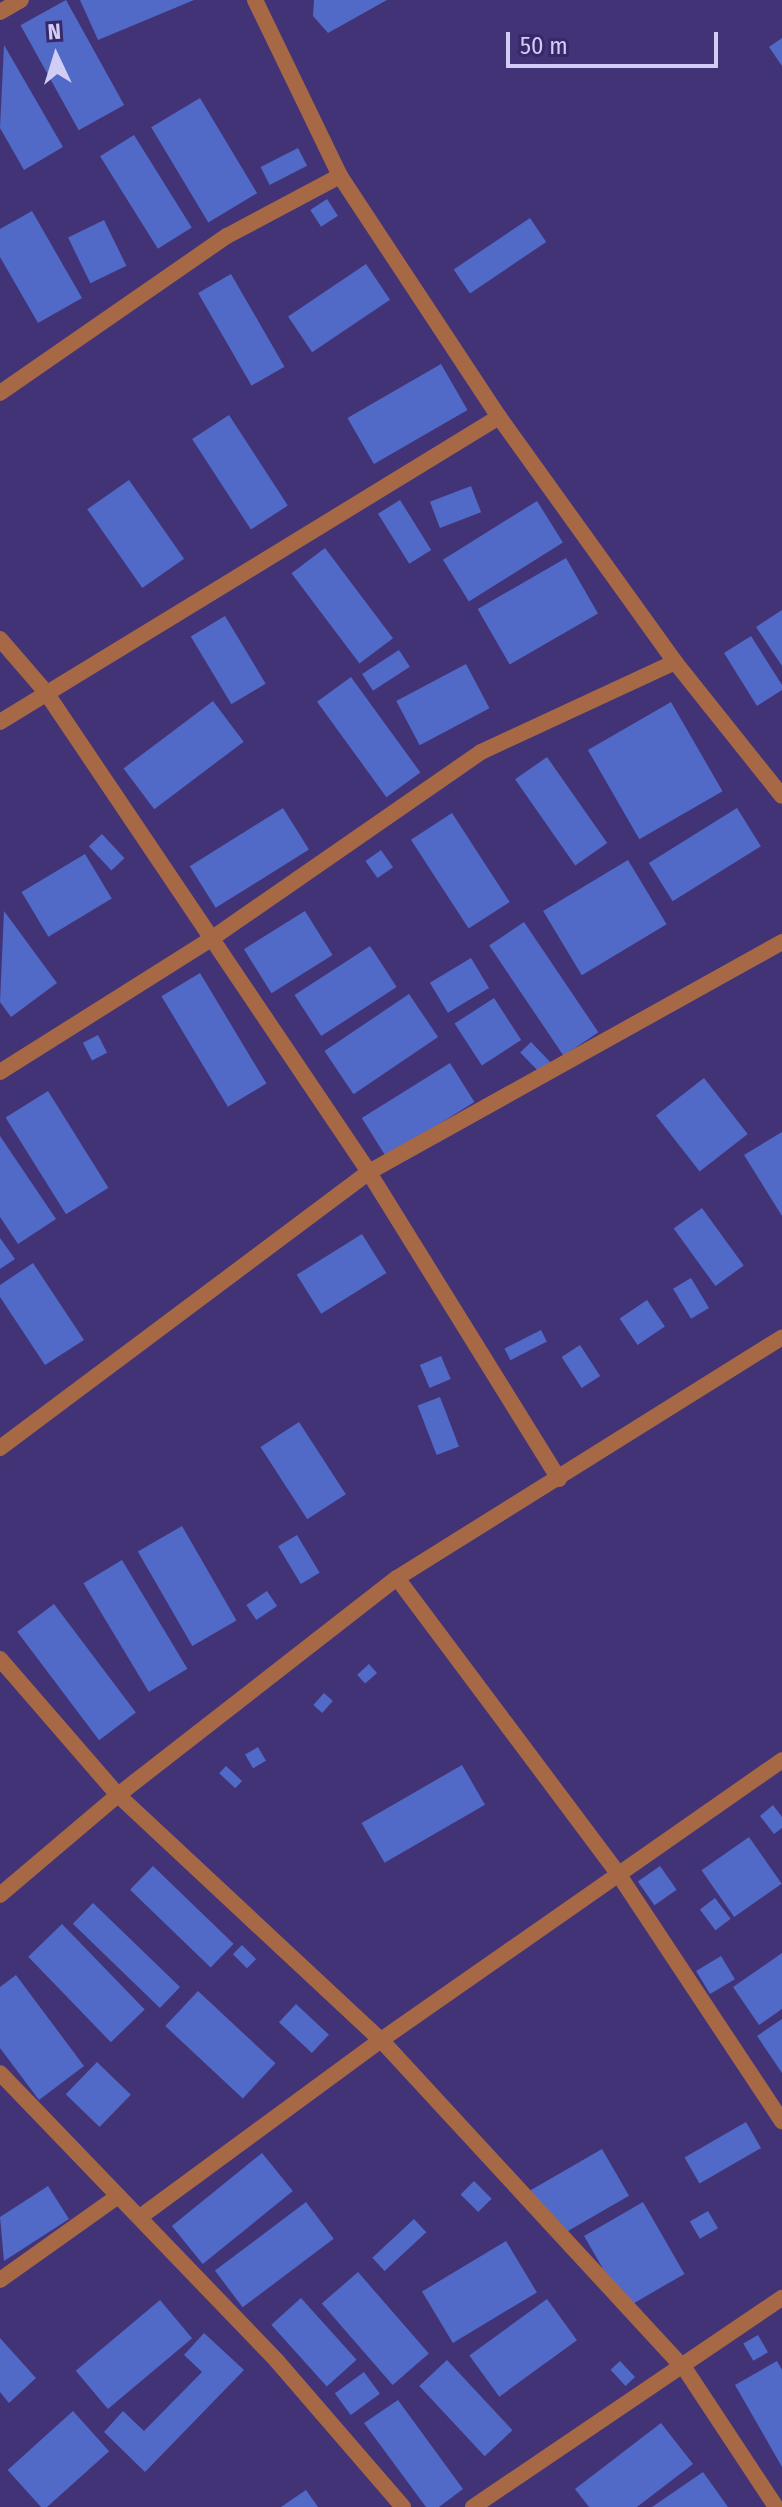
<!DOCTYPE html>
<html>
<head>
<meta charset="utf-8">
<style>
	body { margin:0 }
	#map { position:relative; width:782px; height:2507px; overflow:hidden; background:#423376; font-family:"Fira Sans Condensed",sans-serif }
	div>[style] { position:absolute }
	.building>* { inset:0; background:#5169c7; transform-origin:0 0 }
	.street>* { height:16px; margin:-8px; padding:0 8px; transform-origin:8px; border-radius:8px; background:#a66845 }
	span { translate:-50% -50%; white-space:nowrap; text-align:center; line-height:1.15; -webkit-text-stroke:8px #38286a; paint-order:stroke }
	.north { position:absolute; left:16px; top:16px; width:80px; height:80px; -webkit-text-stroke:6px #38286a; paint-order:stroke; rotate:356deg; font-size:22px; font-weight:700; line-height:32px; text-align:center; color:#d1cdf4 }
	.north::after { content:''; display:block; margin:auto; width:28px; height:36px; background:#d1cdf4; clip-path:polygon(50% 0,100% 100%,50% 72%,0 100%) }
	.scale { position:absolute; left:506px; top:32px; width:212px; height:36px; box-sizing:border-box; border:4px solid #d1cdf4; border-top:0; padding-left:10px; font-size:24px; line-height:28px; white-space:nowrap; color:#d1cdf4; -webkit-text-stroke:6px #38286a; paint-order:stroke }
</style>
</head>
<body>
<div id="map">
	<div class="building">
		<div style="left:66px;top:0;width:120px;height:52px;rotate:61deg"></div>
		<div style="clip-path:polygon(80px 0,194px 0,98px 40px)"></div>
		<div style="clip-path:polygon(314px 0,387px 0,328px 33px,313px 16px)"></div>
		<div style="clip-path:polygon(782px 38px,782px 66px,769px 47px)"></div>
		<div style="clip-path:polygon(4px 45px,63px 147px,24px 170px,0 128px)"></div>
		<div style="left:200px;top:98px;width:111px;height:57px;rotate:59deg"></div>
		<div style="left:134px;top:135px;width:109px;height:40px;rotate:58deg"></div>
		<div style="left:298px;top:148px;width:20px;height:42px;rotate:63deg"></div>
		<div style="left:327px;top:199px;width:20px;height:20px;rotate:57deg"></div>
		<div style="clip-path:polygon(32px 211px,82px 298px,38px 323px,0 257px,0 229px)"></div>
		<div style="left:530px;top:218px;width:29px;height:92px;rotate:56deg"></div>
		<div style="left:104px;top:220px;width:51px;height:40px;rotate:64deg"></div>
		<div style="left:366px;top:264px;width:43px;height:94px;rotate:56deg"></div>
		<div style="left:231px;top:274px;width:107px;height:38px;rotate:60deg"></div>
		<div style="left:441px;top:364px;width:53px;height:108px;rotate:60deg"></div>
		<div style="left:229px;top:415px;width:108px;height:44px;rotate:57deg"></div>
		<div style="left:129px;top:480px;width:96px;height:51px;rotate:55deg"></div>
		<div style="left:471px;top:486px;width:28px;height:44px;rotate:69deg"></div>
		<div style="left:400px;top:500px;width:59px;height:26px;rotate:58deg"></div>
		<div style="left:537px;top:501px;width:49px;height:111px;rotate:58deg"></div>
		<div style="left:325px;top:548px;width:113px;height:42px;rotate:53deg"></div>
		<div style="left:566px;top:558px;width:64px;height:102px;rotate:60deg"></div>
		<div style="clip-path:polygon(782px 610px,782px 666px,756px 627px)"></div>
		<div style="left:225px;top:616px;width:79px;height:40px;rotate:59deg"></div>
		<div style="clip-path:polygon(751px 636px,782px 685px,782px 690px,757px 706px,724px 653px)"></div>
		<div style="left:399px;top:650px;width:20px;height:44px;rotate:57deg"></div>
		<div style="left:466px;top:664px;width:50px;height:79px;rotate:62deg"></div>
		<div style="left:351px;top:677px;width:118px;height:42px;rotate:54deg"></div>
		<div style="left:213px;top:701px;width:51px;height:112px;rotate:53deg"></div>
		<div style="left:671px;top:702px;width:103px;height:96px;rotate:60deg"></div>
		<div style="left:547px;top:757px;width:105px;height:39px;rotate:55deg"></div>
		<div style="left:283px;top:808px;width:49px;height:110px;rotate:58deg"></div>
		<div style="left:737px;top:808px;width:45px;height:104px;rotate:58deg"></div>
		<div style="left:452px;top:813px;width:106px;height:49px;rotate:57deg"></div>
		<div style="left:102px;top:834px;width:33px;height:18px;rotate:47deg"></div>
		<div style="left:381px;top:850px;width:21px;height:19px;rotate:55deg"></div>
		<div style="left:85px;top:854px;width:52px;height:74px;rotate:59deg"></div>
		<div style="left:628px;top:860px;width:75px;height:99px;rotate:59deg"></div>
		<div style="clip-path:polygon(4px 911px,57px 983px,11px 1017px,0 1002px)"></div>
		<div style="left:305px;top:911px;width:52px;height:72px;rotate:58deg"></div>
		<div style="left:524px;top:922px;width:133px;height:42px;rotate:56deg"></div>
		<div style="left:370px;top:946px;width:49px;height:90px;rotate:57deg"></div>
		<div style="left:471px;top:958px;width:35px;height:48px;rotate:59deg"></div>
		<div style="left:200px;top:973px;width:129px;height:45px;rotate:59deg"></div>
		<div style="left:409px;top:994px;width:52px;height:102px;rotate:56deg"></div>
		<div style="left:494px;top:998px;width:50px;height:47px;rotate:57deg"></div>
		<div style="left:98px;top:1035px;width:20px;height:17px;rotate:63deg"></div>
		<div style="left:531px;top:1042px;width:28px;height:15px;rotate:46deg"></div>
		<div style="left:450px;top:1063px;width:46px;height:104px;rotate:58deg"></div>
		<div style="left:704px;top:1078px;width:71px;height:61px;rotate:52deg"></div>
		<div style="left:48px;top:1091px;width:114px;height:50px;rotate:58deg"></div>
		<div style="clip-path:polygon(782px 1132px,782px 1216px,744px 1155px)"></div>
		<div style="clip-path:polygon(0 1136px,56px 1219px,18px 1244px,0 1217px)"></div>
		<div style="left:702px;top:1208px;width:71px;height:35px;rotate:54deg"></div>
		<div style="left:362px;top:1234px;width:46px;height:77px;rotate:58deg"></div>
		<div style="clip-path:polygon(0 1238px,15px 1259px,0 1269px)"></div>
		<div style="clip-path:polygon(33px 1263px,84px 1340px,45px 1365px,0 1297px,0 1285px)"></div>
		<div style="left:691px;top:1278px;width:35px;height:21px;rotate:59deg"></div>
		<div style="left:647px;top:1300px;width:32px;height:33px;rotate:56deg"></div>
		<div style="left:541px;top:1330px;width:13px;height:41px;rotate:63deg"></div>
		<div style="left:580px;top:1345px;width:37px;height:22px;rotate:57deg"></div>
		<div style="left:441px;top:1356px;width:25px;height:23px;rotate:67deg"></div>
		<div style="left:440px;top:1397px;width:53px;height:24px;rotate:69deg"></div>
		<div style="left:299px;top:1422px;width:86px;height:46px;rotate:57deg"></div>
		<div style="left:182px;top:1526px;width:109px;height:51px;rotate:60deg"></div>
		<div style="left:297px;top:1535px;width:44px;height:22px;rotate:59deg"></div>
		<div style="left:122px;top:1560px;width:127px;height:45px;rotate:59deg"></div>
		<div style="left:267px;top:1591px;width:18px;height:25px;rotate:56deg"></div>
		<div style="left:54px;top:1604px;width:136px;height:46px;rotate:53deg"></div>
		<div style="left:369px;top:1664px;width:12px;height:16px;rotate:48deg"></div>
		<div style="left:324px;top:1693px;width:12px;height:16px;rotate:42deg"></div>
		<div style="left:258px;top:1747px;width:16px;height:15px;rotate:60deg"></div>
		<div style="left:462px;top:1765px;width:46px;height:116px;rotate:60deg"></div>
		<div style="left:226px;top:1766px;width:22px;height:10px;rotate:43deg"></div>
		<div style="clip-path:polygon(773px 1805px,782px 1817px,782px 1828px,774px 1834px,760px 1816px)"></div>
		<div style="left:749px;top:1837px;width:57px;height:58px;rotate:55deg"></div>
		<div style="left:153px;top:1866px;width:112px;height:33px;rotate:44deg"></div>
		<div style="left:660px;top:1866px;width:29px;height:27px;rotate:55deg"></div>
		<div style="left:715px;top:1898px;width:26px;height:19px;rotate:53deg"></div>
		<div style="left:93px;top:1903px;width:121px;height:29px;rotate:44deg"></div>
		<div style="left:62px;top:1924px;width:119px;height:47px;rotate:46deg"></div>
		<div style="left:242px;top:1945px;width:20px;height:13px;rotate:45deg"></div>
		<div style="clip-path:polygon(782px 1953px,782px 2009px,759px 2025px,733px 1987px)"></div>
		<div style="left:721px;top:1956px;width:27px;height:29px;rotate:59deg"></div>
		<div style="clip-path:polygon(16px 1975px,84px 2066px,39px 2100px,0 2048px,0 1987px)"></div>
		<div style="left:198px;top:1991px;width:106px;height:48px;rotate:43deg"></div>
		<div style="left:296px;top:2004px;width:45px;height:25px;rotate:43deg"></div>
		<div style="clip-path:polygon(782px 2019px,782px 2073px,757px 2036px)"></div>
		<div style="left:97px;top:2062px;width:47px;height:45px;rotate:44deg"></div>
		<div style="left:746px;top:2122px;width:30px;height:71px;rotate:60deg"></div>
		<div style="left:602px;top:2149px;width:54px;height:84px;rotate:60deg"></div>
		<div style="left:262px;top:2153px;width:49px;height:116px;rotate:51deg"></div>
		<div style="left:474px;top:2181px;width:25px;height:19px;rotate:45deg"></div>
		<div style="clip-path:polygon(48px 2186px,69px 2219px,4px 2261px,0 2217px)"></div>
		<div style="left:306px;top:2202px;width:46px;height:114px;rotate:53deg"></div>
		<div style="left:643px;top:2202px;width:83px;height:68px;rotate:60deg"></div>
		<div style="left:708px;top:2211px;width:20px;height:21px;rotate:60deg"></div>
		<div style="left:414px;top:2219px;width:18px;height:57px;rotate:47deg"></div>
		<div style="left:506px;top:2241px;width:60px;height:98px;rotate:59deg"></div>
		<div style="left:358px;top:2272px;width:108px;height:48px;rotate:49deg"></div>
		<div style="left:301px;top:2298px;width:83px;height:40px;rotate:48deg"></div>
		<div style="left:547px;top:2299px;width:51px;height:96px;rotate:54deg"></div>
		<div style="left:160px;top:2300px;width:50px;height:110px;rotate:50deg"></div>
		<div style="clip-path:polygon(204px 2333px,244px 2370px,145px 2472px,104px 2432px,123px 2411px,144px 2431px,202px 2372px,184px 2355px)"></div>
		<div style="left:758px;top:2335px;width:20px;height:17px;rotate:60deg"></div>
		<div style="clip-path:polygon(0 2338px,36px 2378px,9px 2403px,0 2392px)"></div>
		<div style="left:447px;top:2360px;width:96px;height:38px;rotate:47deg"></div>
		<div style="left:620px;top:2361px;width:22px;height:13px;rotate:47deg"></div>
		<div style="clip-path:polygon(777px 2361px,782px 2370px,782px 2467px,735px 2385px)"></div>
		<div style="left:364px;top:2372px;width:27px;height:36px;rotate:54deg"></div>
		<div style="clip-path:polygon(398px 2400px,463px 2489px,439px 2507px,426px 2507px,364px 2423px)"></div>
		<div style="left:73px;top:2411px;width:54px;height:88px;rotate:48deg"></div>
		<div style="clip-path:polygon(661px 2423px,693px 2464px,637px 2507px,589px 2507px,575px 2489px)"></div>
		<div style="clip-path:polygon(703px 2472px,728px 2507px,652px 2507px)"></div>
		<div style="clip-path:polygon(306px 2490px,318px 2507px,281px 2507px)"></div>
	</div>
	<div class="street">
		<div style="left:255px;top:0;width:195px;rotate:64.2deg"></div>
		<div style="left:340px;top:176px;width:289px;rotate:56.6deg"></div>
		<div style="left:499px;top:417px;width:302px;rotate:54.3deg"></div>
		<div style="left:675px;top:662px;width:171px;rotate:51.4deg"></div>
		<div style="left:0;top:12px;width:24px;rotate:-30deg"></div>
		<div style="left:0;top:393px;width:276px;rotate:-34.7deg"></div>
		<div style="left:227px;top:236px;width:128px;rotate:-28deg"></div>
		<div style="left:0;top:639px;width:69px;rotate:49.1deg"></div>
		<div style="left:45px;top:691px;width:580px;rotate:56.04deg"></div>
		<div style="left:369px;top:1172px;width:461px;rotate:143.2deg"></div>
		<div style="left:0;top:722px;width:585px;rotate:-31.43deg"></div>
		<div style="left:0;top:1072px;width:249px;rotate:-32.2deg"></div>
		<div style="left:211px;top:939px;width:328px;rotate:-34.7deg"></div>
		<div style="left:481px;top:752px;width:214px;rotate:-24.9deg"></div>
		<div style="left:559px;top:1479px;width:361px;rotate:-121.8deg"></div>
		<div style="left:369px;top:1172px;width:473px;rotate:-29.1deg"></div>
		<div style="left:397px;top:1578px;width:367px;rotate:53.2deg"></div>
		<div style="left:617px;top:1872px;width:299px;rotate:56.5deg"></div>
		<div style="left:0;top:1659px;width:180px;rotate:49.1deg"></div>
		<div style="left:118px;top:1795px;width:359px;rotate:43deg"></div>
		<div style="left:381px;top:2040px;width:448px;rotate:47.3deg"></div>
		<div style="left:685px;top:2369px;width:165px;rotate:56.6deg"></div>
		<div style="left:0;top:1895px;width:155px;rotate:-40.3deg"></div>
		<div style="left:118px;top:1795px;width:353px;rotate:-37.9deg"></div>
		<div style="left:397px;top:1578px;width:454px;rotate:-32deg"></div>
		<div style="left:0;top:2073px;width:400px;rotate:46.1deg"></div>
		<div style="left:277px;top:2361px;width:193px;rotate:49.2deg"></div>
		<div style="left:140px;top:2217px;width:299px;rotate:-36.3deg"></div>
		<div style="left:381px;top:2040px;width:489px;rotate:-34.9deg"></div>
		<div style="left:0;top:2280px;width:145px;rotate:-35.4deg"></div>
		<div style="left:473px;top:2507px;width:373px;rotate:-34.1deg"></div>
	</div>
	<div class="north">N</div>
	<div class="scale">50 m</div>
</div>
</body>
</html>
